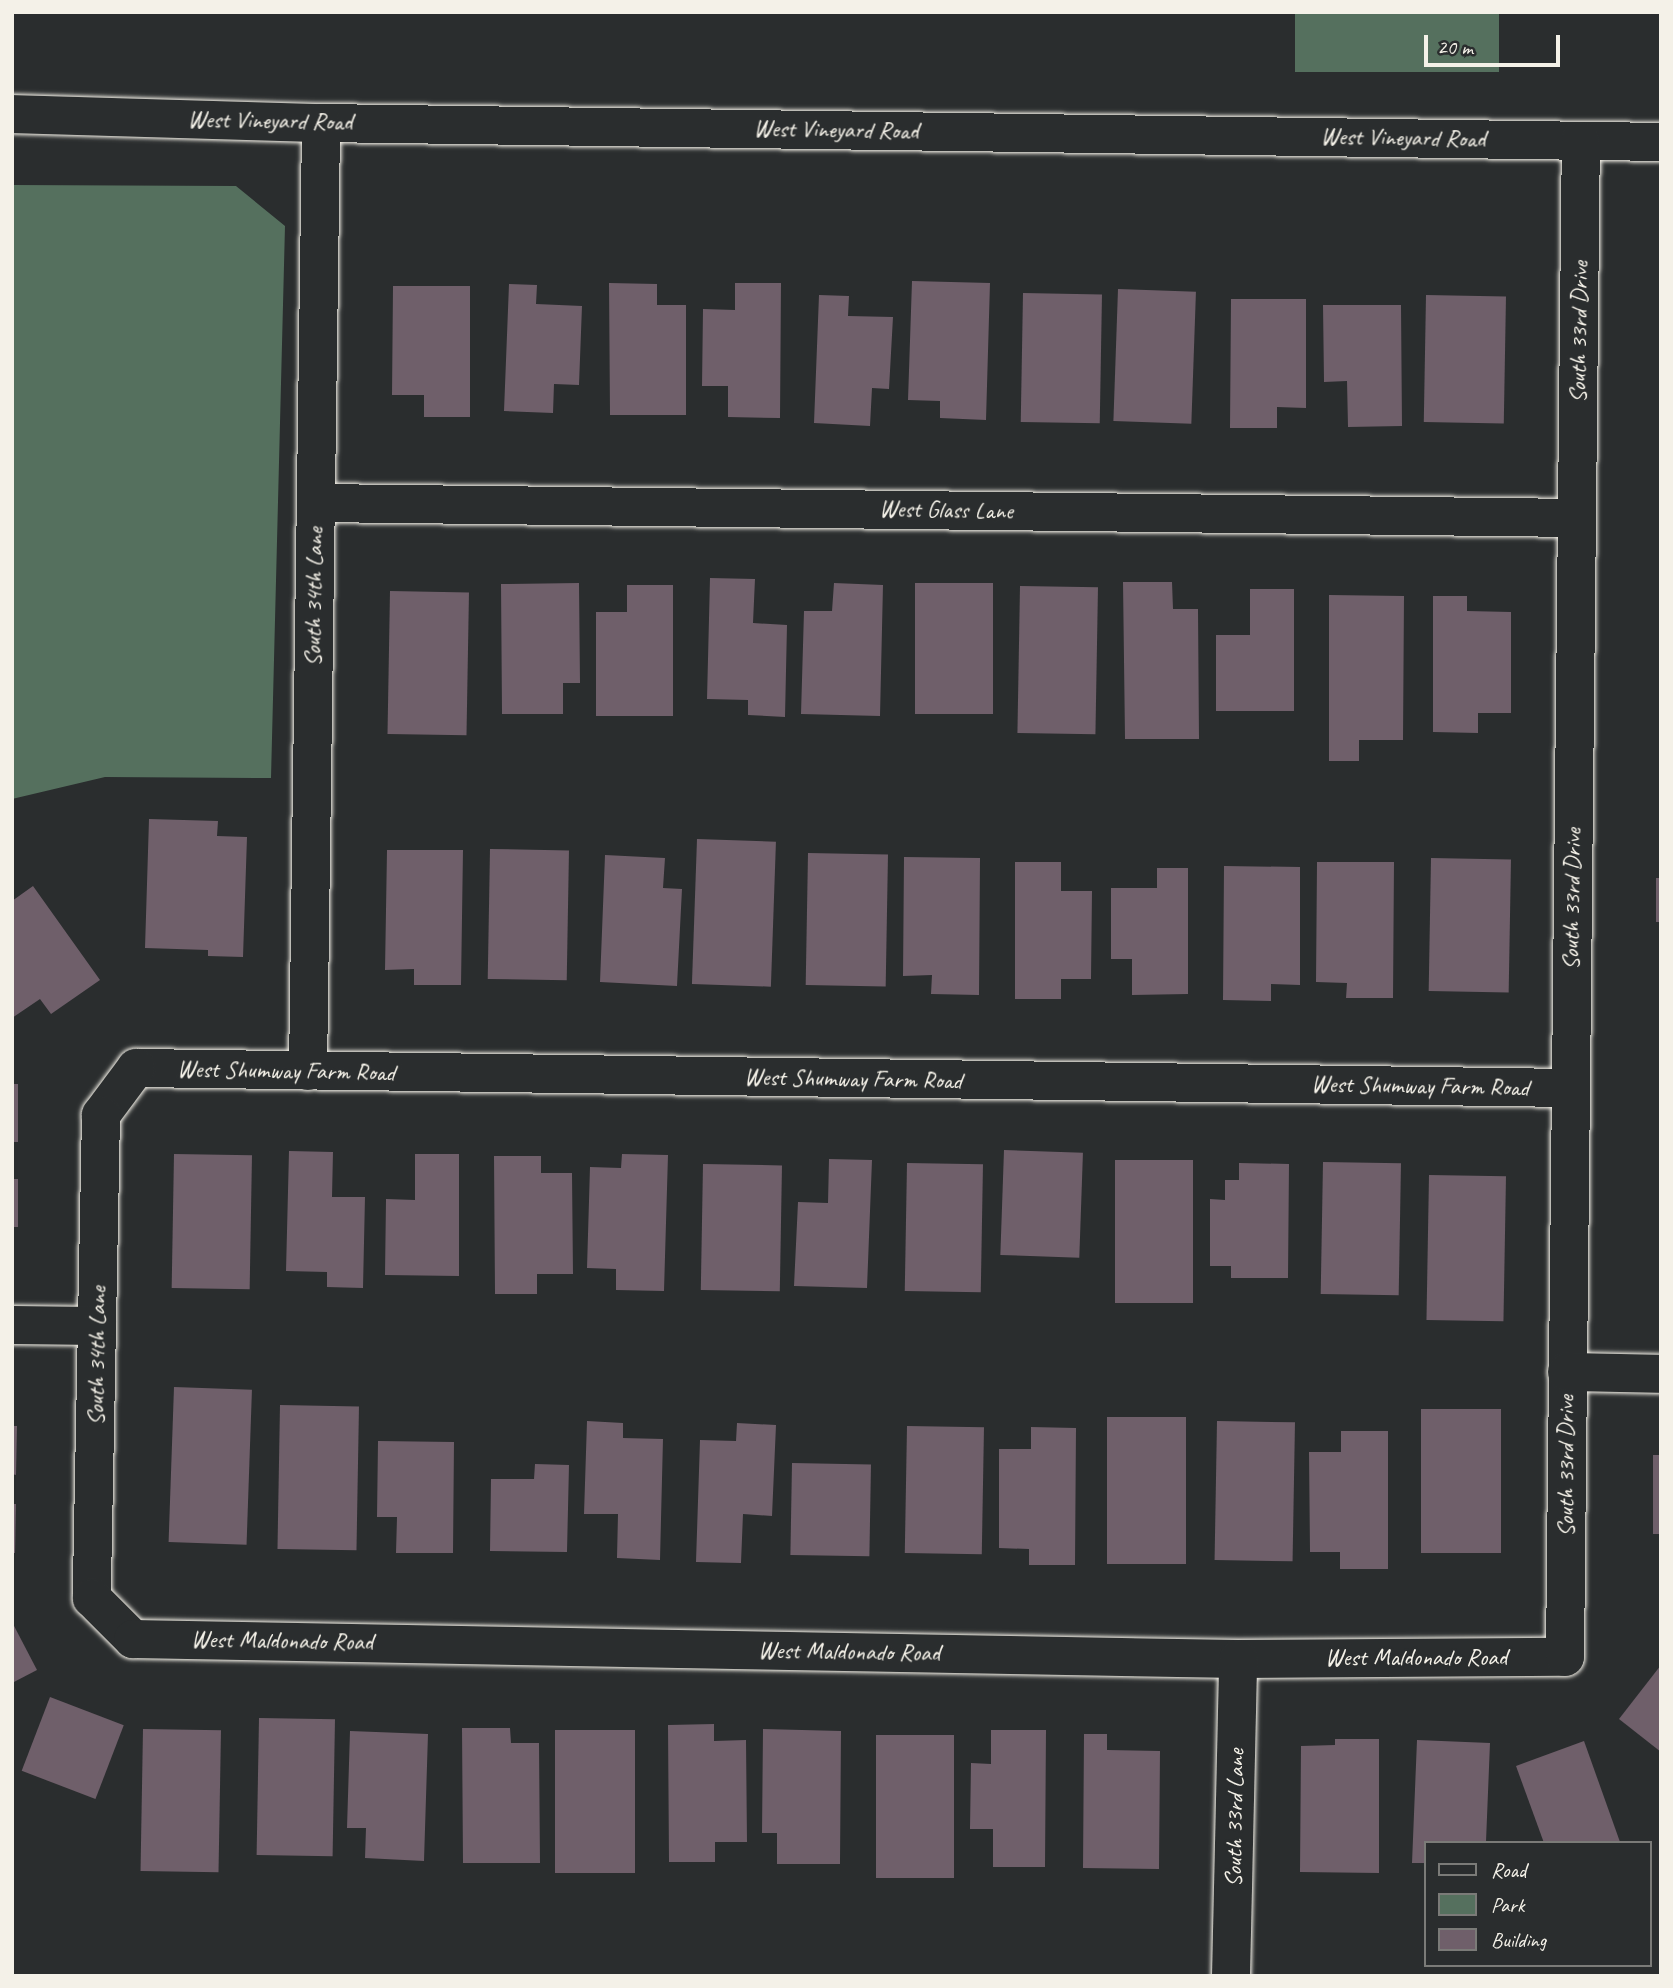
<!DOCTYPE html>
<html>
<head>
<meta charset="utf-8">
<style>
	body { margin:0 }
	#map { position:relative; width:1673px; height:1988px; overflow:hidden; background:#2a2d2e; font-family:Caveat,sans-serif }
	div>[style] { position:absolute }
	.green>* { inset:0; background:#55705e; transform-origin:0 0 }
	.building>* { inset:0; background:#6f5f6a; transform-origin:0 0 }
	.roads { filter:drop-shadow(0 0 2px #f4f1e8) drop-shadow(0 0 2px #f4f1e8) }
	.minor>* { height:38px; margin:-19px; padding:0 19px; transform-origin:19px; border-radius:19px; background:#2a2d2e }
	span { translate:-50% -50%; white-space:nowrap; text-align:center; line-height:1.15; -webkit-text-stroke:5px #2a2d2e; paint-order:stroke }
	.street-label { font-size:24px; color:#f4f1e8 }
	.frame { position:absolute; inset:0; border:14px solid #f4f1e8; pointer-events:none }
	.legend { position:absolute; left:1424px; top:1841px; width:228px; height:126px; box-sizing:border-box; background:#2a2d2e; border:2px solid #7b7b78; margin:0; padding:9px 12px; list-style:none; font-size:21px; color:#f4f1e8 }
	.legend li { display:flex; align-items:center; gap:14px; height:35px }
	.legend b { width:35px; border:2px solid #7b7b78 }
	.scale { position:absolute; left:1424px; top:35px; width:136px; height:32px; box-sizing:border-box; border:4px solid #f4f1e8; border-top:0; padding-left:9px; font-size:21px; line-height:24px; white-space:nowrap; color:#f4f1e8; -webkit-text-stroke:5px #2a2d2e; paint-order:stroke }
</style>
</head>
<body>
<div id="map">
	<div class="green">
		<div style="left:1295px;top:12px;width:204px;height:60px"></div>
		<div style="clip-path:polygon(12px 185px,236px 186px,285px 226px,271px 778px,105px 777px,12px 799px)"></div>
	</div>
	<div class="building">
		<div style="clip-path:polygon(912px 281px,990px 283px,986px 420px,940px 418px,940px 401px,908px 400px)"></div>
		<div style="clip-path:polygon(609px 283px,657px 284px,657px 305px,686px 305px,686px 415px,610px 415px)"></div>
		<div style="clip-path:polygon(735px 283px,781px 283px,780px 418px,728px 417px,728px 386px,702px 386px,703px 309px,735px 310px)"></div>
		<div style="clip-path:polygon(509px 284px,537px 285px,536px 304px,582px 306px,579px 385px,554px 384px,553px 413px,504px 411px)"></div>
		<div style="clip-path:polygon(393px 286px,470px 286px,470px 417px,424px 417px,424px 395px,392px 395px)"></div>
		<div style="left:1118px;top:289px;width:78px;height:132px;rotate:2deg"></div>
		<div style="left:1023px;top:293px;width:79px;height:129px;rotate:1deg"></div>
		<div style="clip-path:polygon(819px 295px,849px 296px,848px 316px,893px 317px,889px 389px,872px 388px,870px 426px,814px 423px)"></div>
		<div style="left:1426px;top:295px;width:80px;height:127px;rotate:1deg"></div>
		<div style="clip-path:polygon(1231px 299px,1306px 299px,1306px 408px,1277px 407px,1277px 428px,1230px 428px)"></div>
		<div style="clip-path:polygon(1323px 305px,1401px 305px,1402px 426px,1348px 427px,1347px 381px,1324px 382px)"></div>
		<div style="clip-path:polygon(710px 578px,755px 579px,753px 623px,787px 625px,785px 717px,748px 715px,748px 700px,707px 699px)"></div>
		<div style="clip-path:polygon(1123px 582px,1172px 582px,1173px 609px,1198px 609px,1199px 739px,1125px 739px)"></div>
		<div style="clip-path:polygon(579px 583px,580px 683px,563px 683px,563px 714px,502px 714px,501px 584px)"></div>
		<div style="clip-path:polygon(834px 583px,883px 585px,880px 716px,801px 714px,804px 611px,832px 611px)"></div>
		<div style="left:915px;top:583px;width:78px;height:131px"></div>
		<div style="clip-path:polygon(627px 585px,673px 585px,673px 716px,596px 716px,596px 612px,627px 612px)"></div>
		<div style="left:1020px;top:586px;width:78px;height:147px;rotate:1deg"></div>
		<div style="clip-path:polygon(1250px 589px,1294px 589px,1294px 711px,1216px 711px,1216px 635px,1250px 635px)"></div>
		<div style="left:390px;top:591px;width:79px;height:143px;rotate:1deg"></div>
		<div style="clip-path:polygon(1329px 595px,1404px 596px,1403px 740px,1359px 740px,1359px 761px,1329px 761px)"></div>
		<div style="clip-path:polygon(1433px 596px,1467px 596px,1467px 611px,1511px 612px,1511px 713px,1478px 713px,1478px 733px,1433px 732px)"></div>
		<div style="clip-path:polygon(149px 819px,218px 821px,217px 836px,247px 837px,243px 957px,208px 956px,208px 950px,145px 948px)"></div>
		<div style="left:697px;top:839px;width:79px;height:145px;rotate:2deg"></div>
		<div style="left:490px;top:849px;width:79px;height:130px;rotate:1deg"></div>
		<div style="clip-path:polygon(387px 850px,463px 850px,461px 985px,414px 985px,414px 969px,385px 970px)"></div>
		<div style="left:808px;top:853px;width:80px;height:132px;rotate:1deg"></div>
		<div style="clip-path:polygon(605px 855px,665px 858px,663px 888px,682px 889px,677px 986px,600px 982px)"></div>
		<div style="clip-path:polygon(904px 857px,980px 858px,979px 995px,931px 994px,932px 975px,903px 976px)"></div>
		<div style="left:1431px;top:858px;width:80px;height:133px;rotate:1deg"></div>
		<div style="clip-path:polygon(1015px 862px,1061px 862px,1061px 891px,1092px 891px,1091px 979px,1061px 979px,1061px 999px,1015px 999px)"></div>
		<div style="clip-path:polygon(1317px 862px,1394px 862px,1393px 998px,1346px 998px,1347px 983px,1316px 982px)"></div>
		<div style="clip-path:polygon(1224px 866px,1300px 867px,1300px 985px,1271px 984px,1271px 1001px,1223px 1000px)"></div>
		<div style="clip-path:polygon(1157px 868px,1188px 868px,1188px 994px,1132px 995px,1132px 959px,1111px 959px,1111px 888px,1157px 888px)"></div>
		<div style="left:1656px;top:878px;width:5px;height:44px"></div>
		<div style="clip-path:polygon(33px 886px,100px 980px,51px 1014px,40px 999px,12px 1018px,12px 901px)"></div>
		<div style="left:12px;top:1084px;width:6px;height:58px"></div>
		<div style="left:1004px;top:1150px;width:79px;height:105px;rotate:2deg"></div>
		<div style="clip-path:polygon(289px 1151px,333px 1152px,332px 1197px,365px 1197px,363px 1288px,327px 1287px,327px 1272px,286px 1271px)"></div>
		<div style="left:174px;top:1154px;width:78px;height:134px;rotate:1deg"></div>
		<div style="clip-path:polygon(415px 1154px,459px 1154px,459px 1276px,385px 1275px,386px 1199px,415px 1200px)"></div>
		<div style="clip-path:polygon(622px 1154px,668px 1155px,664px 1291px,616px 1290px,616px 1269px,587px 1268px,590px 1167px,621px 1168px)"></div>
		<div style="clip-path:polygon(494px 1156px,541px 1156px,541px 1173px,572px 1173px,573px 1274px,537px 1274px,537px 1294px,495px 1294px)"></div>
		<div style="clip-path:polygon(829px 1159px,872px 1160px,867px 1288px,794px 1286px,798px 1202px,828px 1203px)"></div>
		<div style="left:1115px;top:1160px;width:78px;height:143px"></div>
		<div style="left:1323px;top:1162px;width:78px;height:132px;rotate:1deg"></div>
		<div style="left:907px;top:1163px;width:76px;height:128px;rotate:1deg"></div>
		<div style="clip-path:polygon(1239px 1163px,1289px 1164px,1288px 1278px,1231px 1278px,1231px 1266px,1210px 1266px,1210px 1199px,1225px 1200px,1225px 1180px,1239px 1180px)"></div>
		<div style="left:703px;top:1164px;width:79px;height:126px;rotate:1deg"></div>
		<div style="left:1429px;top:1175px;width:77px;height:145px;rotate:1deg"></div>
		<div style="left:12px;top:1179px;width:6px;height:48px"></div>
		<div style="left:174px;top:1387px;width:78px;height:155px;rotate:2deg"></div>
		<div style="left:280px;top:1405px;width:79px;height:144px;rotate:1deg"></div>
		<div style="left:1421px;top:1409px;width:80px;height:144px"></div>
		<div style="left:1186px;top:1417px;width:147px;height:79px;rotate:90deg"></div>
		<div style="clip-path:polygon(587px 1421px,623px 1423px,623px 1438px,663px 1439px,660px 1560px,617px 1558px,618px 1514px,584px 1514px)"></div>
		<div style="left:1217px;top:1421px;width:78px;height:139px;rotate:1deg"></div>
		<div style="clip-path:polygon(737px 1423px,776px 1425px,772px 1516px,743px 1514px,741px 1563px,696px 1562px,700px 1440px,736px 1441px)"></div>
		<div style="clip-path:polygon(12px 1426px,17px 1426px,16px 1475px,12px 1474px)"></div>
		<div style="left:907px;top:1426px;width:77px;height:127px;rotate:1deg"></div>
		<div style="clip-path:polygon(1031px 1427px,1076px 1428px,1075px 1565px,1029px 1565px,1029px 1549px,999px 1548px,999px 1449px,1031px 1449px)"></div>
		<div style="clip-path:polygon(1341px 1431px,1388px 1431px,1388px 1569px,1340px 1569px,1340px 1552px,1310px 1552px,1309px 1452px,1341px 1452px)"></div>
		<div style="clip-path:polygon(378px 1441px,454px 1442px,453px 1553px,396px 1553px,397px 1517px,377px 1517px)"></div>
		<div style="left:1653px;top:1455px;width:8px;height:79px"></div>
		<div style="left:792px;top:1463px;width:79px;height:92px;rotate:1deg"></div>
		<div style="clip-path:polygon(535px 1464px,569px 1465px,567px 1552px,490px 1551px,491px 1479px,534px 1479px)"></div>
		<div style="clip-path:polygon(12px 1504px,16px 1504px,15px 1553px,12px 1553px)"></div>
		<div style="clip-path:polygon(12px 1622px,37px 1670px,12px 1683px)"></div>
		<div style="clip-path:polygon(1661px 1665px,1661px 1752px,1619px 1719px)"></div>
		<div style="left:50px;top:1697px;width:79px;height:79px;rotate:21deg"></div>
		<div style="left:259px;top:1718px;width:76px;height:137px;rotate:1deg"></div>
		<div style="clip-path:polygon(714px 1724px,714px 1741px,746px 1740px,747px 1842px,715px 1842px,715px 1862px,669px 1862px,668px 1725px)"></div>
		<div style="clip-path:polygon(462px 1728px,510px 1728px,511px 1743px,539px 1743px,540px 1863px,463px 1863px)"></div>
		<div style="left:143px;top:1729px;width:78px;height:142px;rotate:1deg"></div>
		<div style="clip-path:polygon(763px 1729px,841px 1731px,840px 1864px,777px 1864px,777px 1833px,762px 1833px)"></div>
		<div style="left:555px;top:1730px;width:80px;height:143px"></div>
		<div style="clip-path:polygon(991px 1730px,1046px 1730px,1045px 1867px,993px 1867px,993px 1829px,970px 1829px,971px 1763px,991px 1764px)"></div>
		<div style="clip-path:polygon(350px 1731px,428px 1734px,424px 1861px,365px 1858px,366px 1828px,347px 1828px)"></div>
		<div style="clip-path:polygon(1084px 1734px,1107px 1734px,1107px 1750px,1160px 1751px,1159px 1869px,1083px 1868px)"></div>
		<div style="left:876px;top:1735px;width:78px;height:143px"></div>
		<div style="clip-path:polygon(1335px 1739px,1379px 1739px,1379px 1873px,1300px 1872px,1301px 1746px,1335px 1745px)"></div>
		<div style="clip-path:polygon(1417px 1740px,1490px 1743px,1486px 1842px,1426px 1843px,1426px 1863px,1412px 1863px)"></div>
		<div style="clip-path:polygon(1584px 1741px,1620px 1842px,1544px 1843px,1516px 1766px)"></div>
	</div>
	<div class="roads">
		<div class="minor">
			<div style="left:12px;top:114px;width:309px;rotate:1.7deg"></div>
			<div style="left:321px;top:123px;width:1340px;rotate:0.81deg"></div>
			<div style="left:316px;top:503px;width:1261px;rotate:0.68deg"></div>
			<div style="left:308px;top:1071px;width:948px;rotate:-89.21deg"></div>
			<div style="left:1570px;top:1088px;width:1434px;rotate:-179.2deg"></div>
			<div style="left:136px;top:1068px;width:59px;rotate:126.7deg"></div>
			<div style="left:101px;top:1115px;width:483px;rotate:91.1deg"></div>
			<div style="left:92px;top:1598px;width:58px;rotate:45deg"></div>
			<div style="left:133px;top:1639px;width:1105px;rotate:1.04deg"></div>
			<div style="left:1238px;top:1659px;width:327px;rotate:-0.4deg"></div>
			<div style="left:1565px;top:1657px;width:1516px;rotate:-89.4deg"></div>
			<div style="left:12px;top:1325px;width:85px;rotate:0.7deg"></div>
			<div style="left:1567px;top:1372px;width:94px;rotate:1.2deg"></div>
			<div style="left:1231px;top:1976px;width:317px;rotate:-88.7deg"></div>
		</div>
	</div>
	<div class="street-label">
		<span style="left:270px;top:121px;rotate:1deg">West Vineyard Road</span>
		<span style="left:836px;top:130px;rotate:1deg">West Vineyard Road</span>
		<span style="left:1403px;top:138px;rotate:1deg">West Vineyard Road</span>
		<span style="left:1579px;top:332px;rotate:-89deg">South 33rd Drive</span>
		<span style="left:946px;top:510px;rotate:1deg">West Glass Lane</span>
		<span style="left:314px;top:597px;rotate:-89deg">South 34th Lane</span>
		<span style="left:1572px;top:899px;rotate:-89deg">South 33rd Drive</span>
		<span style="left:286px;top:1071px;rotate:1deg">West Shumway Farm Road</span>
		<span style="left:853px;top:1079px;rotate:1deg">West Shumway Farm Road</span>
		<span style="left:1420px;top:1086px;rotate:1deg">West Shumway Farm Road</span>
		<span style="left:97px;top:1356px;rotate:-89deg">South 34th Lane</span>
		<span style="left:1566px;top:1466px;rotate:-90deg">South 33rd Drive</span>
		<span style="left:282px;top:1641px;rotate:1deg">West Maldonado Road</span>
		<span style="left:849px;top:1652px;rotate:1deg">West Maldonado Road</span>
		<span style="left:1416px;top:1658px">West Maldonado Road</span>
		<span style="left:1235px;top:1818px;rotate:-89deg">South 33rd Lane</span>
	</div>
	<div class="frame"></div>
	<ul class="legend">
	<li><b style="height:9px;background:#2a2d2e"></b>Road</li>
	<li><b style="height:19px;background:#55705e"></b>Park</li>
	<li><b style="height:19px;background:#6f5f6a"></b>Building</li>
	</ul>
	<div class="scale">20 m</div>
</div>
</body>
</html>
